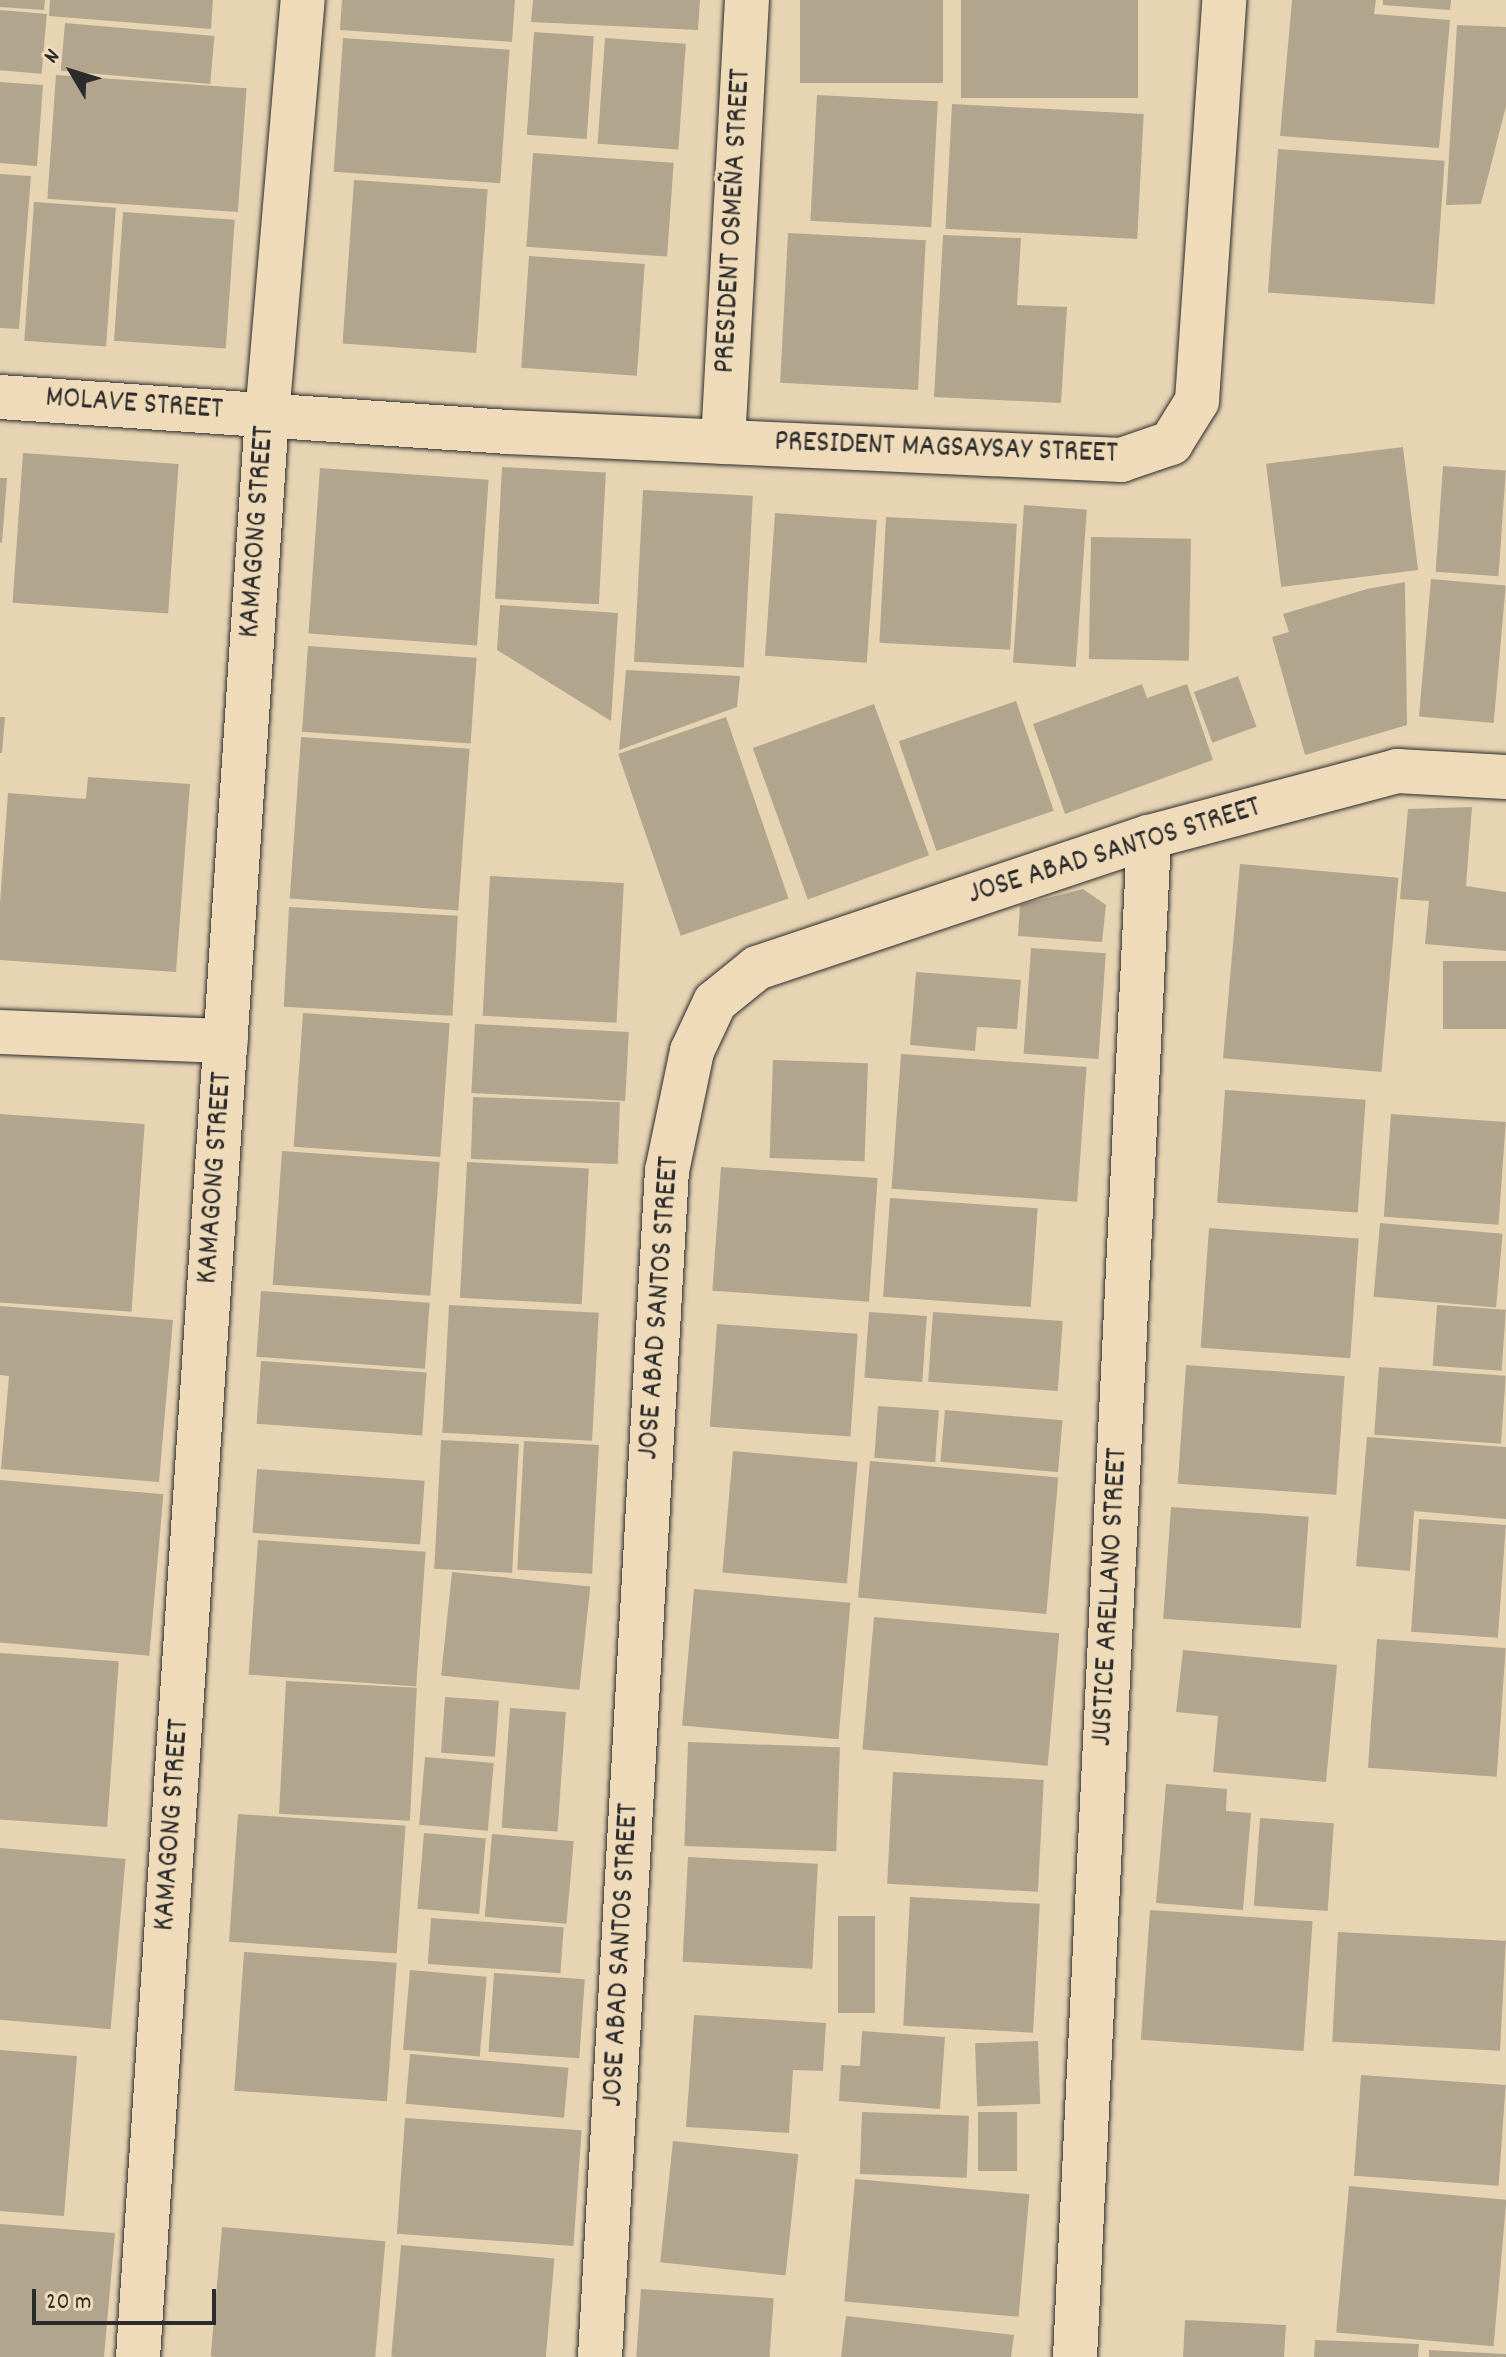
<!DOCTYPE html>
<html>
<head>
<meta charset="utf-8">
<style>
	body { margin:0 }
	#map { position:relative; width:1506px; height:2357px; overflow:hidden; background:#e7d4b3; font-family:Dekko,sans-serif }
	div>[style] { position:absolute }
	.building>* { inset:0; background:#b2a58e; transform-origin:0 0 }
	.roads { filter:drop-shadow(0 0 2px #2b2b2b) drop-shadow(0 0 2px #2b2b2b) }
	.minor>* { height:44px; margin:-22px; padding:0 22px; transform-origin:22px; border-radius:22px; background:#efdbb9 }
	span { translate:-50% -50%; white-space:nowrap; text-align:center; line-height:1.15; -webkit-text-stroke:7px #efdbb9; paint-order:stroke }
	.street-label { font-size:30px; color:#2b2b2b }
	.north { position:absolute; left:32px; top:32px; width:80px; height:80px; -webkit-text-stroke:6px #efdbb9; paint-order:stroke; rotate:308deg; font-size:22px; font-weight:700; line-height:32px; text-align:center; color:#2b2b2b }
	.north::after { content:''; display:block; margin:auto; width:28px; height:36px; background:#2b2b2b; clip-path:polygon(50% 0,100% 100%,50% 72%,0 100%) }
	.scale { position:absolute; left:32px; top:2289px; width:184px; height:36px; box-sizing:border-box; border:4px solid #2b2b2b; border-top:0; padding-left:10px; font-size:24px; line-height:28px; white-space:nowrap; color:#2b2b2b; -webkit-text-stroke:6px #efdbb9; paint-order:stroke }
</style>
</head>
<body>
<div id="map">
	<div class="building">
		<div style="clip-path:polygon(0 0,45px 0,44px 10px,0 7px)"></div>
		<div style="clip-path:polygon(50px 0,213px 0,211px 29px,49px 16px)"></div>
		<div style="clip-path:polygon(342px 0,515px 0,512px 42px,340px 30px)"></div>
		<div style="clip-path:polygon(533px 0,700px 0,698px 30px,531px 22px)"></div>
		<div style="left:800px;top:0;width:143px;height:83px"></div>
		<div style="left:961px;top:0;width:177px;height:98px"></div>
		<div style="clip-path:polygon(1292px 0,1376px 0,1374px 14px,1450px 20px,1439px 148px,1280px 136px)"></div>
		<div style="clip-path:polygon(1383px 0,1451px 0,1450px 10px,1383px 5px)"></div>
		<div style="left:0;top:10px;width:47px;height:60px;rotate:5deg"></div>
		<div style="left:65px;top:23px;width:150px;height:48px;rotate:5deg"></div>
		<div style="clip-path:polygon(1457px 25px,1506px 27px,1506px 106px,1481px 204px,1446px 205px)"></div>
		<div style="left:534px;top:32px;width:60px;height:103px;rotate:4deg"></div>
		<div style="left:343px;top:38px;width:167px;height:134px;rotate:4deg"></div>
		<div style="left:605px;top:38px;width:81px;height:106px;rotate:4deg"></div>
		<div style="left:56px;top:75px;width:191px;height:124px;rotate:4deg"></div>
		<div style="clip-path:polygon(0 82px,43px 85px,37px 166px,0 163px)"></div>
		<div style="left:817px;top:95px;width:121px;height:126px;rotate:3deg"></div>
		<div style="left:952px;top:104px;width:192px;height:125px;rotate:3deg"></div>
		<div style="left:1278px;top:149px;width:167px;height:144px;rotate:4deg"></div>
		<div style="left:533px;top:153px;width:141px;height:94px;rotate:4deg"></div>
		<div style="clip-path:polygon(0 174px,31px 176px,19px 329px,0 328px)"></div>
		<div style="left:354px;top:180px;width:134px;height:164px;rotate:4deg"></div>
		<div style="left:34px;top:202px;width:82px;height:139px;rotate:4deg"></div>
		<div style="left:123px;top:212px;width:112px;height:129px;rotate:4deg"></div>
		<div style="left:788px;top:233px;width:138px;height:150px;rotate:3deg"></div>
		<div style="clip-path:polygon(943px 235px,1021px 238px,1017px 305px,1067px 307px,1061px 403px,934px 397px)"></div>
		<div style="left:529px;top:256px;width:116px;height:112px;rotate:4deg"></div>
		<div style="left:1403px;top:447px;width:124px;height:138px;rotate:83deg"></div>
		<div style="left:23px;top:453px;width:156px;height:150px;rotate:4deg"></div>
		<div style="left:1443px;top:466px;width:63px;height:106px;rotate:4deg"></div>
		<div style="left:502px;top:467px;width:104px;height:132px;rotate:3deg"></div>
		<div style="left:320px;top:468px;width:169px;height:166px;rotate:4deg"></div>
		<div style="clip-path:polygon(0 478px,7px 478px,2px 543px,0 542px)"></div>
		<div style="left:643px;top:490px;width:110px;height:172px;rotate:3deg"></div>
		<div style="left:1024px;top:505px;width:63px;height:158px;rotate:4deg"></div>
		<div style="left:775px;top:513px;width:102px;height:143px;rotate:4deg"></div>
		<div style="left:886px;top:517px;width:131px;height:126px;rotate:3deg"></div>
		<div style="left:1091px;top:537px;width:100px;height:122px;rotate:1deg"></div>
		<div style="left:1431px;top:579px;width:75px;height:138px;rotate:5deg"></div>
		<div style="clip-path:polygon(1405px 582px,1407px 725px,1305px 755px,1272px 637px,1289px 632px,1283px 614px,1367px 589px)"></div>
		<div style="clip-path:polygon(500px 605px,618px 613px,611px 721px,497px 650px)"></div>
		<div style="left:308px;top:646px;width:169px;height:86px;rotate:4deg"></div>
		<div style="clip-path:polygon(626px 670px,740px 676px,737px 707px,619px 750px)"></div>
		<div style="left:1238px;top:676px;width:54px;height:47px;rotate:70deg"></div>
		<div style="clip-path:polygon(1142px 684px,1147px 698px,1187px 684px,1213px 760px,1065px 814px,1033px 724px)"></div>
		<div style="left:1016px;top:701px;width:116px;height:124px;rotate:71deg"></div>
		<div style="left:874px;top:704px;width:161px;height:129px;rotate:70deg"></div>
		<div style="clip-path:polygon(0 717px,5px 717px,2px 753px,0 753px)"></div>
		<div style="left:726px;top:717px;width:192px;height:114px;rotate:71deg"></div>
		<div style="left:301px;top:737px;width:169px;height:162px;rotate:4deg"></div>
		<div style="clip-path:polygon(88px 777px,190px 784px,176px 972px,0 960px,0 903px,8px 793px,86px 799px)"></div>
		<div style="clip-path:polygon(1472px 807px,1466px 886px,1506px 892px,1506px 951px,1425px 944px,1429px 901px,1400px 899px,1408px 809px)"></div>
		<div style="left:1240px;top:864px;width:159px;height:195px;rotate:5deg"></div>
		<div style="left:490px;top:876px;width:134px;height:140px;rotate:3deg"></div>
		<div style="clip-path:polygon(1083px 889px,1106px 905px,1102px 942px,1018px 936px,1020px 905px)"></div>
		<div style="left:289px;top:907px;width:169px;height:100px;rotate:3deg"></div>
		<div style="left:1031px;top:948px;width:75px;height:106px;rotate:4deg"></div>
		<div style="left:1506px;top:961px;width:68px;height:63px;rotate:90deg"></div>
		<div style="clip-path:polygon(916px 972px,1021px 980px,1017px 1029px,977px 1027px,975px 1051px,910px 1045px)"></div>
		<div style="left:303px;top:1013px;width:147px;height:134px;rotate:4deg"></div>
		<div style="left:475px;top:1024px;width:154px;height:69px;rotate:3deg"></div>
		<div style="left:901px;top:1054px;width:186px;height:135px;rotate:4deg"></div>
		<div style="left:773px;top:1060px;width:95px;height:98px;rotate:2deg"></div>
		<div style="left:1225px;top:1090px;width:141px;height:113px;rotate:4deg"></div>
		<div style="left:473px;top:1097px;width:147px;height:62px;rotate:2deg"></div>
		<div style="left:0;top:1114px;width:145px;height:188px;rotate:4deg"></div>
		<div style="left:1391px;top:1114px;width:115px;height:103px;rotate:4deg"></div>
		<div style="left:282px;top:1151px;width:158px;height:134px;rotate:4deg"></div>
		<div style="left:467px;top:1162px;width:122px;height:136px;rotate:3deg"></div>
		<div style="left:721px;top:1167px;width:157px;height:124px;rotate:4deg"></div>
		<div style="left:890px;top:1198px;width:148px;height:99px;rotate:4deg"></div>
		<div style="left:1380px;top:1223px;width:123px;height:74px;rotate:5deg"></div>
		<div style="left:1209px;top:1228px;width:150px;height:120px;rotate:4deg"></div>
		<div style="left:261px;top:1291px;width:169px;height:66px;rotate:4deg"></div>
		<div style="left:449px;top:1305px;width:150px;height:128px;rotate:3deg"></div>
		<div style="left:1437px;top:1305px;width:69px;height:61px;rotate:4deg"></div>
		<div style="clip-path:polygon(0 1306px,173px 1320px,159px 1482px,1px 1469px,9px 1376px,0 1375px)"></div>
		<div style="left:869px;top:1312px;width:58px;height:66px;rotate:4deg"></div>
		<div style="left:933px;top:1312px;width:130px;height:70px;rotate:4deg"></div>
		<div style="left:717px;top:1324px;width:141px;height:103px;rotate:4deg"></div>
		<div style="left:261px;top:1361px;width:166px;height:63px;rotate:4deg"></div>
		<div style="left:1186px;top:1365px;width:159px;height:119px;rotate:4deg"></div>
		<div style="left:1379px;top:1367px;width:127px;height:68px;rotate:4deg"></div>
		<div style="left:878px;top:1406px;width:61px;height:52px;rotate:4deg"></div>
		<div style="left:945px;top:1410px;width:118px;height:52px;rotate:5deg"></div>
		<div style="clip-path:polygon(1367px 1437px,1506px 1447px,1506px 1519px,1414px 1511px,1410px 1571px,1356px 1566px)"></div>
		<div style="left:441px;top:1440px;width:78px;height:129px;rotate:3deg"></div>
		<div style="left:524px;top:1441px;width:75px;height:129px;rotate:3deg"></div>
		<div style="left:733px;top:1451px;width:125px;height:122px;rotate:5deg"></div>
		<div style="left:870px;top:1461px;width:189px;height:137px;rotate:5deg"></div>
		<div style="left:257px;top:1469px;width:168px;height:64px;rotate:4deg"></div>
		<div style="left:0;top:1480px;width:164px;height:162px;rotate:5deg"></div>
		<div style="left:1171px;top:1507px;width:138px;height:112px;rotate:4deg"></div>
		<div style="left:1419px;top:1519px;width:87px;height:113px;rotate:4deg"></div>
		<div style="left:258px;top:1540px;width:168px;height:135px;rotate:4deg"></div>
		<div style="left:452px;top:1572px;width:139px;height:104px;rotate:6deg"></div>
		<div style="left:694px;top:1589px;width:157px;height:137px;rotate:5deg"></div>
		<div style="left:874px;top:1617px;width:186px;height:133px;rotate:5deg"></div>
		<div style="left:1377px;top:1639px;width:129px;height:129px;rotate:4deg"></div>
		<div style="clip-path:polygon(1183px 1650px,1337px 1665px,1326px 1782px,1213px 1772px,1218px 1716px,1176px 1712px)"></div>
		<div style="left:0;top:1653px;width:119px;height:166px;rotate:4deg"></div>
		<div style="left:286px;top:1681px;width:131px;height:133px;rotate:3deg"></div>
		<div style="left:445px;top:1697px;width:54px;height:56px;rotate:4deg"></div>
		<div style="left:510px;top:1708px;width:56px;height:120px;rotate:4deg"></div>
		<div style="left:688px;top:1742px;width:152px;height:104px;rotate:2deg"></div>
		<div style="left:425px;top:1757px;width:69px;height:68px;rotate:5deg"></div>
		<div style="left:893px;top:1772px;width:151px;height:112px;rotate:3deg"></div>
		<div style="clip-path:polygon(1166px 1784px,1227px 1789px,1226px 1811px,1251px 1813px,1243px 1910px,1156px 1903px)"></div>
		<div style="left:238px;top:1814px;width:168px;height:128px;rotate:4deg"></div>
		<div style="left:1260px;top:1818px;width:74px;height:88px;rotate:4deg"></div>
		<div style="left:424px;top:1833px;width:62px;height:76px;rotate:5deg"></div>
		<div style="left:492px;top:1834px;width:82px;height:83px;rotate:5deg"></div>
		<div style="left:0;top:1848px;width:126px;height:171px;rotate:5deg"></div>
		<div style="left:688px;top:1857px;width:130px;height:105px;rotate:3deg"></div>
		<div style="left:910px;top:1897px;width:130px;height:129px;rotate:3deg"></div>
		<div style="left:1150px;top:1910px;width:163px;height:130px;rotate:4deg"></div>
		<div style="left:838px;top:1916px;width:37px;height:97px"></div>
		<div style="left:431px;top:1918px;width:133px;height:46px;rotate:4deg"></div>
		<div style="left:1338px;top:1932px;width:168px;height:110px;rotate:3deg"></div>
		<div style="left:244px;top:1952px;width:153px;height:139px;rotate:4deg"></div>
		<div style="left:410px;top:1970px;width:77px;height:80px;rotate:5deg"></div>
		<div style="left:494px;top:1973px;width:91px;height:79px;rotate:4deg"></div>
		<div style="clip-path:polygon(694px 2015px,826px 2023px,823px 2071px,793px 2070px,789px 2133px,686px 2127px)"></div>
		<div style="clip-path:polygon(862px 2031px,945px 2037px,940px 2109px,839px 2101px,841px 2065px,860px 2066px)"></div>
		<div style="left:1038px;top:2041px;width:63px;height:63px;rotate:88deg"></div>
		<div style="clip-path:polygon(0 2050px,77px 2056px,64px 2216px,0 2211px)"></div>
		<div style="left:410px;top:2054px;width:159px;height:50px;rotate:5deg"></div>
		<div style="left:1361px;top:2075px;width:145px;height:101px;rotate:4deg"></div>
		<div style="left:862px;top:2112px;width:107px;height:62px;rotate:2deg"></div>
		<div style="left:978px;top:2112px;width:39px;height:59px"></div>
		<div style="left:405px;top:2118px;width:177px;height:116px;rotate:4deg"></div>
		<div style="left:673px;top:2141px;width:126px;height:122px;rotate:6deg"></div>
		<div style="left:855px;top:2179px;width:175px;height:123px;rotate:5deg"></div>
		<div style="left:1349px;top:2186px;width:158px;height:147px;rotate:5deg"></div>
		<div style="clip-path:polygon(0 2224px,115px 2233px,104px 2357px,0 2357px)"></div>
		<div style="left:222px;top:2227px;width:164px;height:130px;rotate:5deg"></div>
		<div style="left:401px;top:2245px;width:154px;height:112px;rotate:5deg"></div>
		<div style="left:641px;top:2289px;width:133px;height:68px;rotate:4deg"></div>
		<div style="clip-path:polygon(846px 2316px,1014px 2335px,1011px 2357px,841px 2357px)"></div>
		<div style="clip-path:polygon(1185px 2320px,1286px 2325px,1284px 2357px,1183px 2357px)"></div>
		<div style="clip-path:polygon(1315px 2340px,1419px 2344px,1418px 2357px,1314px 2357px)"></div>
		<div style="clip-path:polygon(1429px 2350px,1506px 2354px,1506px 2357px,1429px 2357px)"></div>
	</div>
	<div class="roads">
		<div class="minor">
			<div style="left:0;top:397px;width:509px;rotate:3.94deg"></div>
			<div style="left:508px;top:432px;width:614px;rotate:2.62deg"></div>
			<div style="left:1121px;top:460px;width:53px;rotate:-18.8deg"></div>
			<div style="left:1171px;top:443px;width:49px;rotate:-58.2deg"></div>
			<div style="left:1197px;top:401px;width:402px;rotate:-86.1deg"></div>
			<div style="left:723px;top:442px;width:443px;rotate:-86.9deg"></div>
			<div style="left:0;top:1032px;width:226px;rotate:2.3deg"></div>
			<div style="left:138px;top:2357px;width:1945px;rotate:-86.2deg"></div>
			<div style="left:267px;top:416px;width:418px;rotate:-85.1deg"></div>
			<div style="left:600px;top:2357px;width:1188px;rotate:-86.77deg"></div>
			<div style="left:667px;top:1171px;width:123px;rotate:-78.2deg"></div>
			<div style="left:692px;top:1051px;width:54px;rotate:-64.9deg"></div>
			<div style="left:715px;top:1002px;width:54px;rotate:-39deg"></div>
			<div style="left:757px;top:968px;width:413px;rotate:-18.5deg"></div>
			<div style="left:1149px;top:837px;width:257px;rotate:-14.9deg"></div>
			<div style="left:1397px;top:771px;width:109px;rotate:3.2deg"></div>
			<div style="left:1075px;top:2357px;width:1522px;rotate:-87.21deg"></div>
		</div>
	</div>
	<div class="street-label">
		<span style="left:735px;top:221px;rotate:-87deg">PRESIDENT OSMEÑA STREET</span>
		<span style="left:134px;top:406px;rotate:4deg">MOLAVE STREET</span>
		<span style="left:946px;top:450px;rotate:2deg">PRESIDENT MAGSAYSAY STREET</span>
		<span style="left:259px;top:532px;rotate:-86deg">KAMAGONG STREET</span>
		<span style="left:1115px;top:853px;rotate:-17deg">JOSE ABAD SANTOS STREET</span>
		<span style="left:217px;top:1178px;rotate:-86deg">KAMAGONG STREET</span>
		<span style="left:661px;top:1308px;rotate:-86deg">JOSE ABAD SANTOS STREET</span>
		<span style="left:1112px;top:1597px;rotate:-87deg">JUSTICE ARELLANO STREET</span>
		<span style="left:174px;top:1825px;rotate:-86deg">KAMAGONG STREET</span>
		<span style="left:623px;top:1955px;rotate:-87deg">JOSE ABAD SANTOS STREET</span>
	</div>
	<div class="north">N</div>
	<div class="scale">20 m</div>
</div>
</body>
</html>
